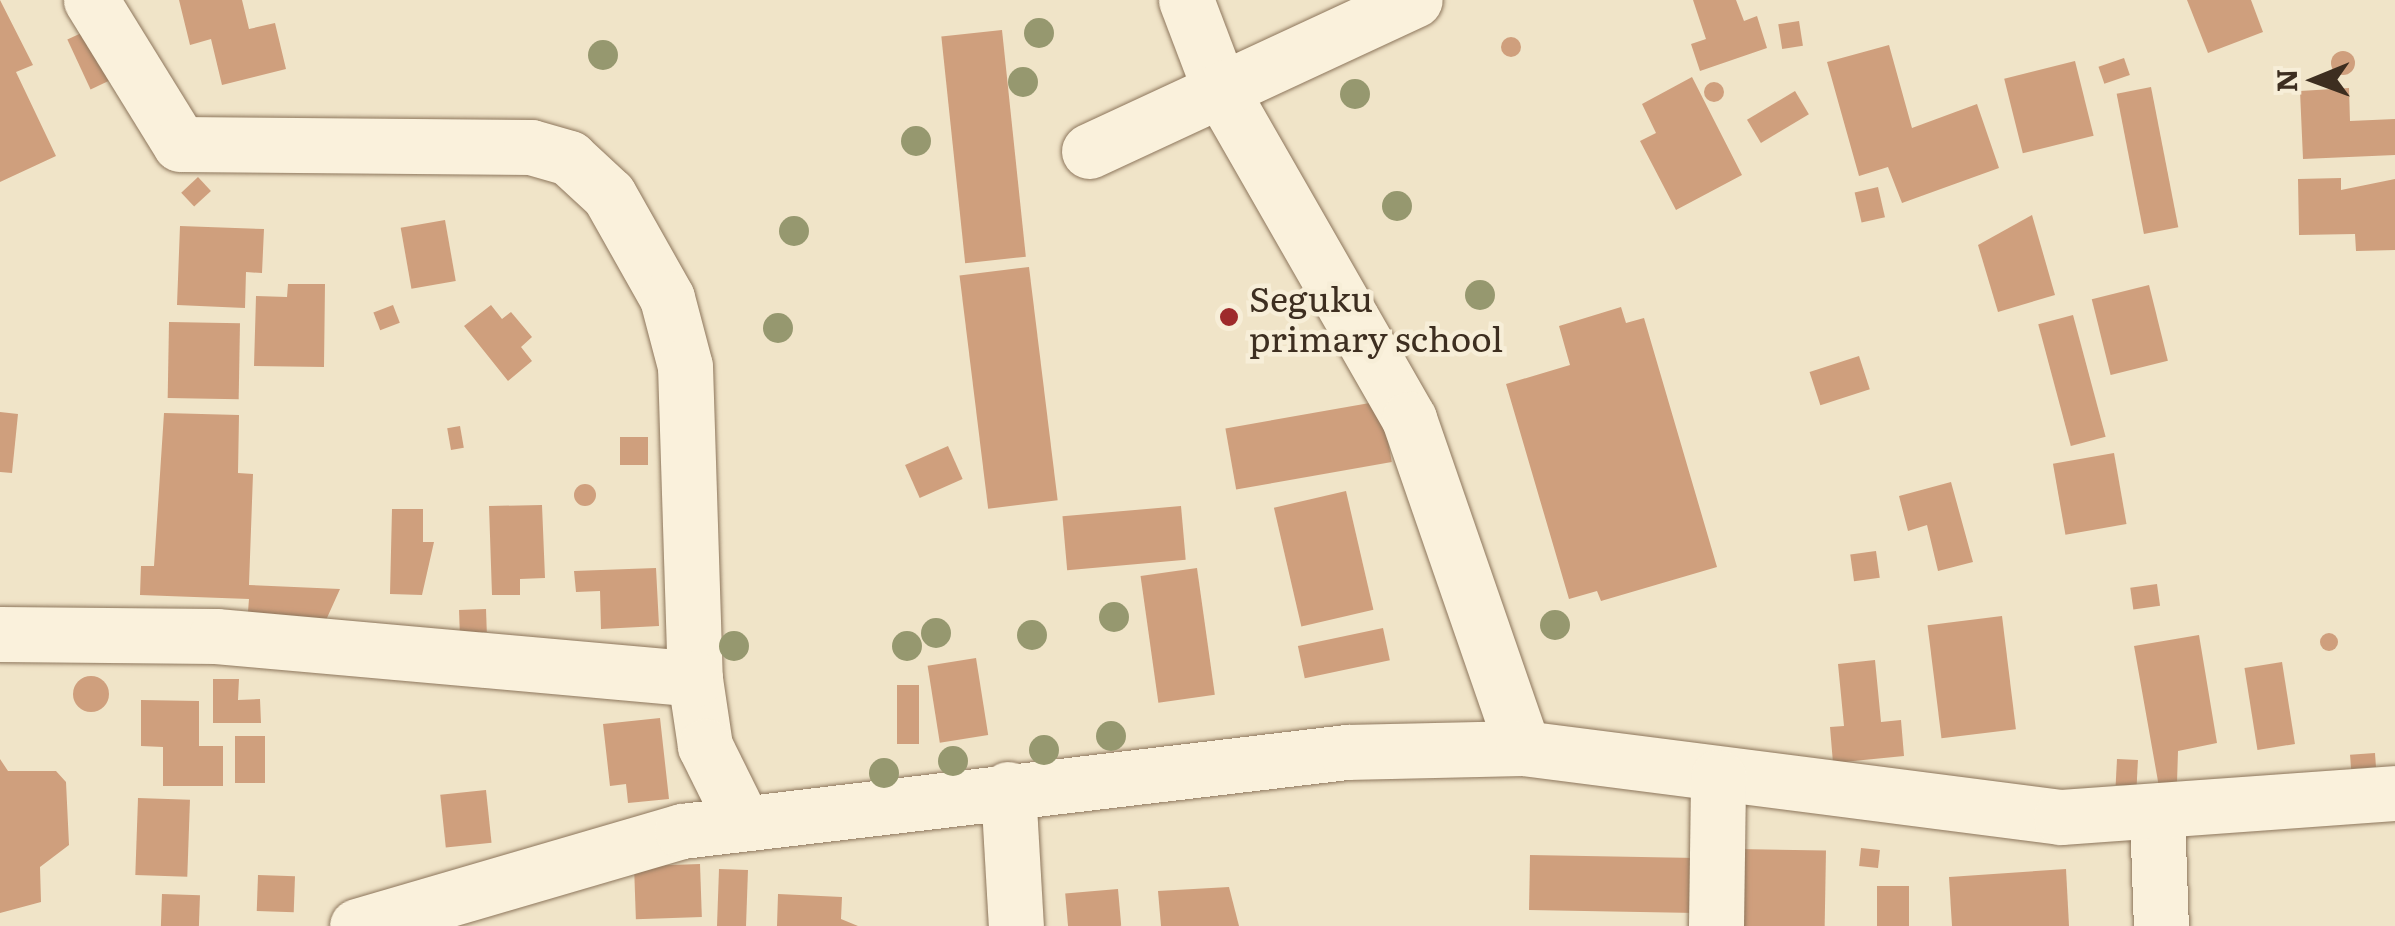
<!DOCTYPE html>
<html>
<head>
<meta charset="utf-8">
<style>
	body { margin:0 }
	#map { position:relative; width:2395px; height:926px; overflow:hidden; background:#f0e4c8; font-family:Literata,serif }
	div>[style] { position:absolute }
	.building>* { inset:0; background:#cf9f7d; transform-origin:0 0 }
	.round { border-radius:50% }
	.roads { filter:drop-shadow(0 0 2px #8d765c) drop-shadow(0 0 2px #8d765c) }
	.minor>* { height:55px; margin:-27.5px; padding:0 27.5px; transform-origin:27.5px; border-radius:27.5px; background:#faf1dc }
	.trees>* { width:30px; height:30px; margin:-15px; border-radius:50%; background:#96986f }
	.dots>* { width:28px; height:28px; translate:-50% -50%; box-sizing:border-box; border:5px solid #f7eed8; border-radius:50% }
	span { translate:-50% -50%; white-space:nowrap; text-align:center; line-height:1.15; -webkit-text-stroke:9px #f7eed8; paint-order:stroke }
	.poi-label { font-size:35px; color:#3d2e20 }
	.left { translate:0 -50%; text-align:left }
	.north { position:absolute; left:2265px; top:30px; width:100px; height:100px; -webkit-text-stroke:8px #f7eed8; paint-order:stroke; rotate:269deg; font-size:28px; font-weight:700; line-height:40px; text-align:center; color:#3d2e20 }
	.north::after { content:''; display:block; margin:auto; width:35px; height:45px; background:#3d2e20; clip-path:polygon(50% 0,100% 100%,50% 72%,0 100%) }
</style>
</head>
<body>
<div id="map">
	<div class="building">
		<div style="clip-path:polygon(0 0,33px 65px,16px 72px,56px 156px,0 182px)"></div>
		<div style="clip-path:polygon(179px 0,242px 0,249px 29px,275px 23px,286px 69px,222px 85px,211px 39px,190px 45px)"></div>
		<div style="clip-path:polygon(1693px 0,1736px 0,1744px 21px,1757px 16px,1767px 48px,1700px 71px,1691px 44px,1706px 39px)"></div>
		<div style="clip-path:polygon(2187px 0,2251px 0,2263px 32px,2208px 53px)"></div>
		<div style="left:1799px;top:21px;width:25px;height:21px;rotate:81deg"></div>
		<div style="left:90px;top:29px;width:55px;height:25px;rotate:65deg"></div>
		<div style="left:1002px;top:30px;width:228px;height:61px;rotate:84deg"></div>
		<div class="round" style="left:1501px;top:37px;width:20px;height:20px"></div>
		<div style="clip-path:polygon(1889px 45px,1912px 128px,1977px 104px,1999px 168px,1902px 203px,1888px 167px,1859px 176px,1827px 62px)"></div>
		<div class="round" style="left:2331px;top:51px;width:24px;height:24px"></div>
		<div style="left:2124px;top:58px;width:18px;height:27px;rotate:71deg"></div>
		<div style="left:2075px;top:61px;width:77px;height:73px;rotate:76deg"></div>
		<div style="clip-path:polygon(1692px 77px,1742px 175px,1676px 210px,1640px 141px,1656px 133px,1642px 104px)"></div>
		<div class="round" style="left:1704px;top:82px;width:20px;height:20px"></div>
		<div style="left:2151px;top:87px;width:143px;height:35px;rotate:79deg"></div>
		<div style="clip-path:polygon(2349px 88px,2350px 121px,2395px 119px,2395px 155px,2303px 159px,2300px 91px)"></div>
		<div style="left:1795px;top:91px;width:27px;height:56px;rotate:59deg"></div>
		<div style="left:198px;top:177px;width:19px;height:23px;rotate:47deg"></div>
		<div style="clip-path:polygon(2341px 178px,2341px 190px,2395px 179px,2395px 250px,2356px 251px,2355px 234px,2299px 235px,2298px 179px)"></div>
		<div style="left:1878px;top:187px;width:31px;height:24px;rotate:77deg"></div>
		<div style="clip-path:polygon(2032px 215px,2055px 295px,1998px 312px,1978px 245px)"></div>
		<div style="left:445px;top:220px;width:62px;height:45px;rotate:80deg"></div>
		<div style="clip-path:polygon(180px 226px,264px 229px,262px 273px,246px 272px,245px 308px,177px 305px)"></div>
		<div style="left:1029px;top:267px;width:235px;height:70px;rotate:83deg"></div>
		<div style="clip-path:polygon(288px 284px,325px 284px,324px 367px,254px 366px,256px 296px,287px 297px)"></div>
		<div style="left:2149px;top:285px;width:78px;height:59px;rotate:76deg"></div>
		<div style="left:393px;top:305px;width:19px;height:21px;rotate:69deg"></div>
		<div style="clip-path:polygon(491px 305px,502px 319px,511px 312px,532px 337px,521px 347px,532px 361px,508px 381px,464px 326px)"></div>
		<div style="clip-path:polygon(1621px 307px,1626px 323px,1644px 318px,1717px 567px,1601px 601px,1597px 591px,1569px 599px,1506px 384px,1570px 365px,1559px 326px)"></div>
		<div style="left:2073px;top:315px;width:126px;height:36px;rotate:75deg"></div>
		<div style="left:169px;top:322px;width:71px;height:76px;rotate:1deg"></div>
		<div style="left:1859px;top:356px;width:35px;height:52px;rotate:72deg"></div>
		<div style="left:1381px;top:401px;width:62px;height:158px;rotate:80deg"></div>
		<div style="clip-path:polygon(0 412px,18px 414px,12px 473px,0 472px)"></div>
		<div style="clip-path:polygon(164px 413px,239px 415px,238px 473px,253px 474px,249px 585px,340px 589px,322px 629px,247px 624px,249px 599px,140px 595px,141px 566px,154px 566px)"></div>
		<div style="left:460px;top:426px;width:22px;height:13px;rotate:80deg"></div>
		<div style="left:648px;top:437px;width:28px;height:28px;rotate:90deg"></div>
		<div style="left:948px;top:446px;width:36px;height:47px;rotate:66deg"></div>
		<div style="left:2114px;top:453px;width:72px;height:62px;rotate:80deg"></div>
		<div style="clip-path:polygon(1951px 482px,1973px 562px,1938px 571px,1927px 525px,1908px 531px,1899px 496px)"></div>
		<div class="round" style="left:574px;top:484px;width:22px;height:22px"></div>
		<div style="left:1346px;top:491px;width:122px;height:74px;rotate:77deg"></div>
		<div style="clip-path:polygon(542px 505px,545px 578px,520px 579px,520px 595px,492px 595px,489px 506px)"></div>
		<div style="left:1181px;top:506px;width:54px;height:119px;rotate:85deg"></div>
		<div style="clip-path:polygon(392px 509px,423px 509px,423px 542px,434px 542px,422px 595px,390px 594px)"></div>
		<div style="left:1876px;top:551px;width:27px;height:26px;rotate:82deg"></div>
		<div style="clip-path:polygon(656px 568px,659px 626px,601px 629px,600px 591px,576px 592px,574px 571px)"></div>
		<div style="left:1197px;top:568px;width:128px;height:57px;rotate:82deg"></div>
		<div style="left:2157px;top:584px;width:22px;height:27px;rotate:82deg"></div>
		<div style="left:486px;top:609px;width:23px;height:27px;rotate:88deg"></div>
		<div style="left:2002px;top:616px;width:114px;height:75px;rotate:83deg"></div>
		<div style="left:1383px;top:628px;width:33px;height:87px;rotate:78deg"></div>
		<div class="round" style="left:2320px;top:633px;width:18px;height:18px"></div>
		<div style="clip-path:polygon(2199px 635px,2217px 743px,2178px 751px,2177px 783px,2159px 787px,2134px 646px)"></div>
		<div style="left:976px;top:658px;width:78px;height:49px;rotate:81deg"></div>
		<div style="clip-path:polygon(1875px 660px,1881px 722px,1901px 720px,1904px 756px,1833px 763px,1830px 727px,1844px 726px,1838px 664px)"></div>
		<div style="left:2282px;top:662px;width:83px;height:38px;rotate:81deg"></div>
		<div class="round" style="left:73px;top:676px;width:36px;height:36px"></div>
		<div style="clip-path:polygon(213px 679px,239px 679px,238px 700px,260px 699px,261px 723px,213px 723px)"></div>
		<div style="left:919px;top:685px;width:59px;height:22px;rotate:90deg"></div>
		<div style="clip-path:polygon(141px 700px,199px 701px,199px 746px,223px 746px,223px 786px,163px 786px,163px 747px,141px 746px)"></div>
		<div style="clip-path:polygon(660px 718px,669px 799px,628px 803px,626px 784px,610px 786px,603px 724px)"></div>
		<div style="left:235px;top:736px;width:30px;height:47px"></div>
		<div style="left:2375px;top:753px;width:14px;height:25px;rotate:86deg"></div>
		<div style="clip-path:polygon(0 759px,8px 771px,56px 771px,66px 782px,69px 845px,40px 867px,41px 902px,0 913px)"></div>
		<div style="left:2117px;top:759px;width:21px;height:26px;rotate:3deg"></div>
		<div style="left:486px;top:790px;width:53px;height:46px;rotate:84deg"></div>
		<div style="left:138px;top:798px;width:52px;height:77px;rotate:2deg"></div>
		<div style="left:1861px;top:848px;width:19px;height:18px;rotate:6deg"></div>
		<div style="left:1737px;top:849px;width:89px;height:77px;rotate:1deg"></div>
		<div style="left:1530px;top:855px;width:167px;height:55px;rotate:1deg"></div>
		<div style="left:700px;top:864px;width:53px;height:66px;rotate:88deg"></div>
		<div style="left:719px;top:869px;width:29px;height:57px;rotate:2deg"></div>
		<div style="clip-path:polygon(2066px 869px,2069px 926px,1952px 926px,1949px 877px)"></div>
		<div style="left:258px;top:875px;width:37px;height:36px;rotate:2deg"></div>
		<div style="left:1877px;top:886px;width:32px;height:40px"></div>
		<div style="clip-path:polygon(1229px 887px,1239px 926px,1161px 926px,1158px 891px)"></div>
		<div style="left:1118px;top:889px;width:37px;height:53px;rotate:85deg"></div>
		<div style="left:162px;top:894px;width:38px;height:32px;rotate:2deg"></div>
		<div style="clip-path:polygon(778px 894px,842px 897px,841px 919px,858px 926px,777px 926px)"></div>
	</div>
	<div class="roads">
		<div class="minor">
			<div style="left:91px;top:0;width:169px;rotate:58.3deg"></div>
			<div style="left:180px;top:144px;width:351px;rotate:0.5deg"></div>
			<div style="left:531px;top:147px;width:40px;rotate:16deg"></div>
			<div style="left:569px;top:158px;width:54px;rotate:42.8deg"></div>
			<div style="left:609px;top:195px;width:118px;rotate:60.6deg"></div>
			<div style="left:667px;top:298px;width:70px;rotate:75.2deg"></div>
			<div style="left:685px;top:366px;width:313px;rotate:88.2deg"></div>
			<div style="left:695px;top:679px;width:68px;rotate:81.5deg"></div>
			<div style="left:705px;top:746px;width:84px;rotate:63.7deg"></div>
			<div style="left:1186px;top:0;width:93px;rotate:69.2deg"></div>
			<div style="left:1219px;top:87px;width:383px;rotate:60.2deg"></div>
			<div style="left:1409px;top:419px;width:348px;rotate:70.9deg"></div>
			<div style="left:1089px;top:151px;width:359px;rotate:-24.9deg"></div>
			<div style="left:0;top:634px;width:216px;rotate:0.5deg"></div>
			<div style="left:216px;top:636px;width:481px;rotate:5.1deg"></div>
			<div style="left:1008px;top:789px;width:137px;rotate:86.7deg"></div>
			<div style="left:2157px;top:814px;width:112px;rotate:88deg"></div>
			<div style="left:357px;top:926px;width:339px;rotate:-16.3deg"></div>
			<div style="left:682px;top:831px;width:669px;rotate:-6.78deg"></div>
			<div style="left:1346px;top:752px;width:177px;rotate:-1.3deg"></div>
			<div style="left:1523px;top:748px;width:542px;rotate:7.31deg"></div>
			<div style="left:2061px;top:817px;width:335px;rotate:-4.1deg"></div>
			<div style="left:1716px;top:926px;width:149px;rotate:-89.2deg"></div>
		</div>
	</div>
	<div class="trees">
		<div style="left:1039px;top:33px"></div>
		<div style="left:603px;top:55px"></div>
		<div style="left:1023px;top:82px"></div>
		<div style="left:1355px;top:94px"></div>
		<div style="left:916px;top:141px"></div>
		<div style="left:1397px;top:206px"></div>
		<div style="left:794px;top:231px"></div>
		<div style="left:1480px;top:295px"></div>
		<div style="left:778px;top:328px"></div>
		<div style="left:1114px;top:617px"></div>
		<div style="left:1555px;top:625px"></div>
		<div style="left:936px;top:633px"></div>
		<div style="left:1032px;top:635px"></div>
		<div style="left:734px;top:646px"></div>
		<div style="left:907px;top:646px"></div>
		<div style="left:1111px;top:736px"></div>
		<div style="left:1044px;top:750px"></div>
		<div style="left:953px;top:761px"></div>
		<div style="left:884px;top:773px"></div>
	</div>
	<div class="dots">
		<div style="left:1229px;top:317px;background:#9e2a2b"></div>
	</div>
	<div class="poi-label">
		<span class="left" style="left:1249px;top:317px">Seguku<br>primary school</span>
	</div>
	<div class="north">N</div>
</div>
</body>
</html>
